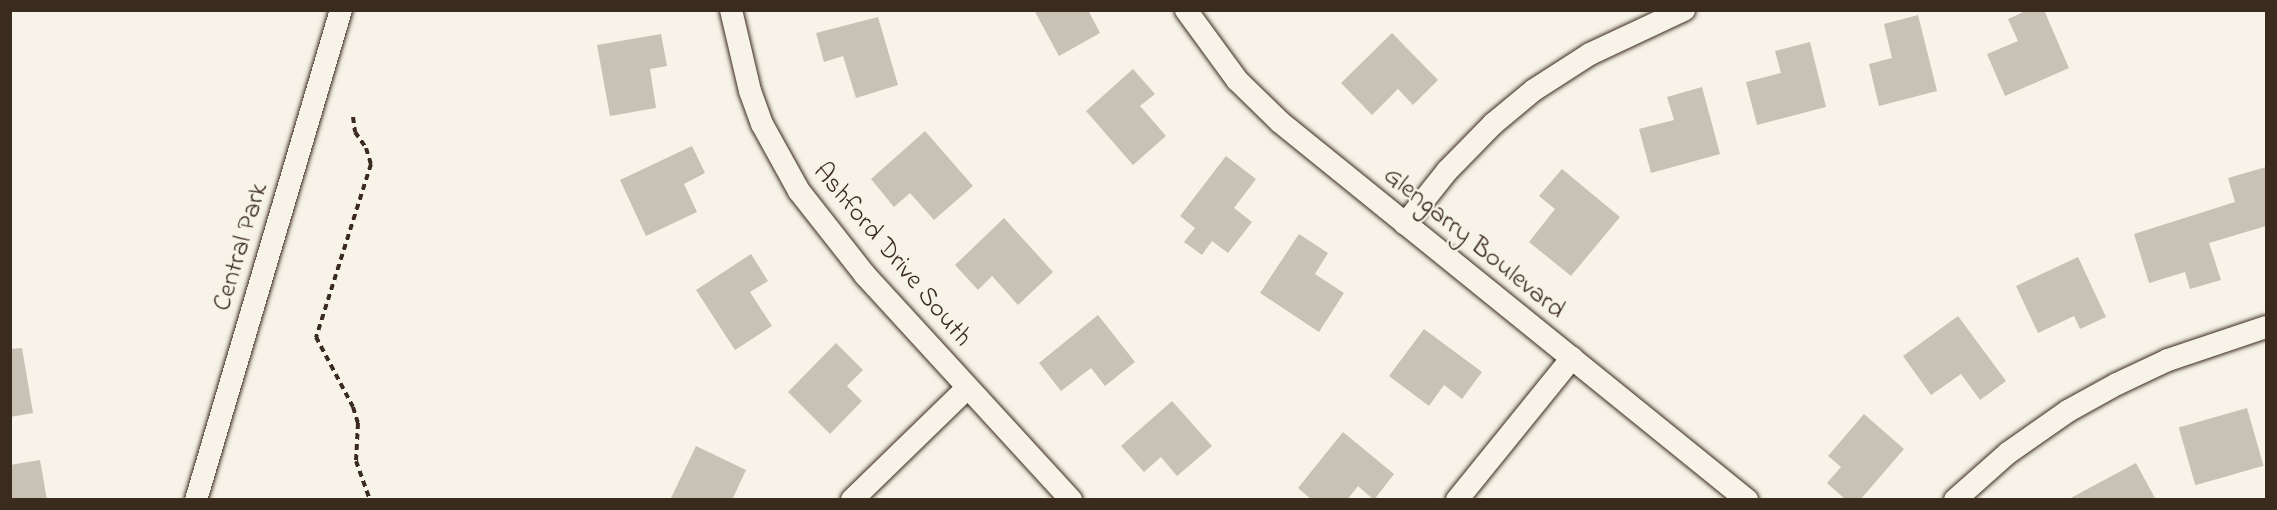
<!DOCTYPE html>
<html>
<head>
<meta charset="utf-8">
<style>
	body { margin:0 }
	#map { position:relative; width:2277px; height:510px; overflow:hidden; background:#f7f3e8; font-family:"Indie Flower",sans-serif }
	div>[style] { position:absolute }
	.building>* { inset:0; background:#c8c1b6; transform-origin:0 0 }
	.path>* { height:4px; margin-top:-2px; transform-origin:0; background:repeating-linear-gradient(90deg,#3b2a1e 0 6px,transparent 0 10.5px) }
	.roads { filter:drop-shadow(0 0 2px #3b2a1e) drop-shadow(0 0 2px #3b2a1e) }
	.minor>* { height:22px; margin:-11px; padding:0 11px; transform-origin:11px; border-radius:11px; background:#f7f3e8 }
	span { translate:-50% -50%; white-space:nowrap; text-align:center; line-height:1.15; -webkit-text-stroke:4.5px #f7f3e8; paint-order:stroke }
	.street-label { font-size:27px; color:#3b2a1e }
	.frame { position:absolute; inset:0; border:12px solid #3b2a1e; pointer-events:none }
</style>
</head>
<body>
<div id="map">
	<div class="building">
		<div style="clip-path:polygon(1034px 10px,1088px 10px,1100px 33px,1059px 56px)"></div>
		<div style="clip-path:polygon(2028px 10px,2044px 10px,2069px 68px,2005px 96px,1987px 54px,2018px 41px,2008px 19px)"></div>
		<div style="clip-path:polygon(1918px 15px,1937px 91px,1879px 106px,1869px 64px,1892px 58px,1884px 24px)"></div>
		<div style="clip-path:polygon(878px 17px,898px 85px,856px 98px,843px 56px,824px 62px,816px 33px)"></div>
		<div style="clip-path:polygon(1392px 33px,1438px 80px,1413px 105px,1398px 89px,1372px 115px,1341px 83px)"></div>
		<div style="clip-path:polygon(661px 34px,667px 66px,650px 69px,656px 108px,610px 116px,597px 45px)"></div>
		<div style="clip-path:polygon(1810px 42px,1826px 107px,1757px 125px,1746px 82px,1781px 73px,1775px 51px)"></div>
		<div style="clip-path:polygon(1133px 69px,1155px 94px,1140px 106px,1166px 136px,1133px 165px,1086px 111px)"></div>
		<div style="clip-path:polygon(1702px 87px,1720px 154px,1651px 173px,1639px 129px,1674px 120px,1667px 97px)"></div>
		<div style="clip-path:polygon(925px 131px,973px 186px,934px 220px,910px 193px,894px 207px,871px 179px)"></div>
		<div style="clip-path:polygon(692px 146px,705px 173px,684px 184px,697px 212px,646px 236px,620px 180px)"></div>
		<div style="clip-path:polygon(1226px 156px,1256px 179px,1234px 208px,1252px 222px,1228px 253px,1212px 241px,1202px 255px,1184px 242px,1195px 228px,1180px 216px)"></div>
		<div style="clip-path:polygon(2266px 167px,2266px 226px,2209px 243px,2221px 280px,2190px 289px,2185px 272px,2149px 283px,2134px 234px,2235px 202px,2228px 178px)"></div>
		<div style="clip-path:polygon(1562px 169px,1620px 217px,1571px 276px,1529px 242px,1555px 209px,1539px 196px)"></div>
		<div style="clip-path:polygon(1004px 218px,1053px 272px,1018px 305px,992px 276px,978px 290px,955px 265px)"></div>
		<div style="clip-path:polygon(1299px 234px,1328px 253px,1315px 274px,1344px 293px,1319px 332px,1260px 293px)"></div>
		<div style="clip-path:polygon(751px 254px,768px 281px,750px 292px,772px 326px,735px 350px,696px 290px)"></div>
		<div style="clip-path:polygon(2078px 257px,2106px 317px,2080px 329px,2074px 316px,2038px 333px,2016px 286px)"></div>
		<div style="clip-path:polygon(1098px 315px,1135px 362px,1105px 386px,1091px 368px,1061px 391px,1039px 363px)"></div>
		<div style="clip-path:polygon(1958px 316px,2006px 381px,1980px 400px,1961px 374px,1931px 395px,1903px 356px)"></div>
		<div style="clip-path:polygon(1424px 329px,1482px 372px,1462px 399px,1444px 385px,1429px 406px,1389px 376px)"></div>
		<div style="clip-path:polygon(836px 343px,863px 370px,847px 386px,862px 401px,830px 434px,788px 392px)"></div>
		<div style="clip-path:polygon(22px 348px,33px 413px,10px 417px,10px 349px)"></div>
		<div style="clip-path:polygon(1172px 401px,1212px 446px,1177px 476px,1161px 457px,1144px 472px,1121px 446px)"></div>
		<div style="left:2247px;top:408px;width:60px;height:71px;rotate:74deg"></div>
		<div style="clip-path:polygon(1864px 414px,1904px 449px,1860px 500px,1846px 500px,1827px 483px,1841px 467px,1828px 456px)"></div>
		<div style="clip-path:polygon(1343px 432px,1394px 474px,1374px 500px,1358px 486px,1347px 500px,1312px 500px,1298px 488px)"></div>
		<div style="clip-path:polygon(696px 446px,746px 470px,732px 500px,670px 500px)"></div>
		<div style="clip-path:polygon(40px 460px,47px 500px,10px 500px,10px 465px)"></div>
		<div style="clip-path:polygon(2136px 463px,2156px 500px,2067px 500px)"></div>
	</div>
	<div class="path">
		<div style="left:353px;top:117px;width:15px;rotate:82deg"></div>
		<div style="left:355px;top:132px;width:19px;rotate:55deg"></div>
		<div style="left:366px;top:148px;width:17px;rotate:73deg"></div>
		<div style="left:371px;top:164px;width:182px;rotate:107.6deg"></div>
		<div style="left:316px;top:337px;width:79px;rotate:62.1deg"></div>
		<div style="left:353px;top:407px;width:17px;rotate:73deg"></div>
		<div style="left:358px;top:423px;width:38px;rotate:93deg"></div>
		<div style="left:356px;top:461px;width:41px;rotate:70.3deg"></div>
	</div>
	<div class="roads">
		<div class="minor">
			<div style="left:731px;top:10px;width:83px;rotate:76.8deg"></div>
			<div style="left:750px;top:91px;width:35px;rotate:70deg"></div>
			<div style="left:762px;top:124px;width:77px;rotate:61.1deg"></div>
			<div style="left:799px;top:191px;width:107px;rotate:51.8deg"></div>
			<div style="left:865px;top:275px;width:305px;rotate:47.5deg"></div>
			<div style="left:1186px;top:10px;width:87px;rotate:53.9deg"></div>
			<div style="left:1237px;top:80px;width:60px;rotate:44.3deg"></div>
			<div style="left:1280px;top:122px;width:601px;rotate:38.99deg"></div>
			<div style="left:1405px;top:224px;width:68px;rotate:-51.6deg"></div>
			<div style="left:1447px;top:171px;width:66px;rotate:-45.6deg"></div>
			<div style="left:1493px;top:124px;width:53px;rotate:-39.7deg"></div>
			<div style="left:1534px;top:90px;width:67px;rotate:-32.7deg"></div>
			<div style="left:1590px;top:54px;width:104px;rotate:-25.1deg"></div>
			<div style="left:196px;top:500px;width:511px;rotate:-73.52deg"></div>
			<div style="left:852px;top:500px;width:161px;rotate:-44.2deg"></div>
			<div style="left:1457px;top:500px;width:183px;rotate:-51deg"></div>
			<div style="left:1955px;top:500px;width:71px;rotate:-41.6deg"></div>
			<div style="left:2008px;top:453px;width:73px;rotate:-35deg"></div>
			<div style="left:2068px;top:411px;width:56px;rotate:-28.9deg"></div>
			<div style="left:2117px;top:384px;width:56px;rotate:-25.2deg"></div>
			<div style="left:2168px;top:360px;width:103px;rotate:-18.6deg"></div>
		</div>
	</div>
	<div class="street-label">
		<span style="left:1474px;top:243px;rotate:39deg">Glengarry Boulevard</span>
		<span style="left:241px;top:247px;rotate:-73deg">Central Park</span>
		<span style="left:892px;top:255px;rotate:50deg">Ashford Drive South</span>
	</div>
	<div class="frame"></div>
</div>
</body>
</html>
